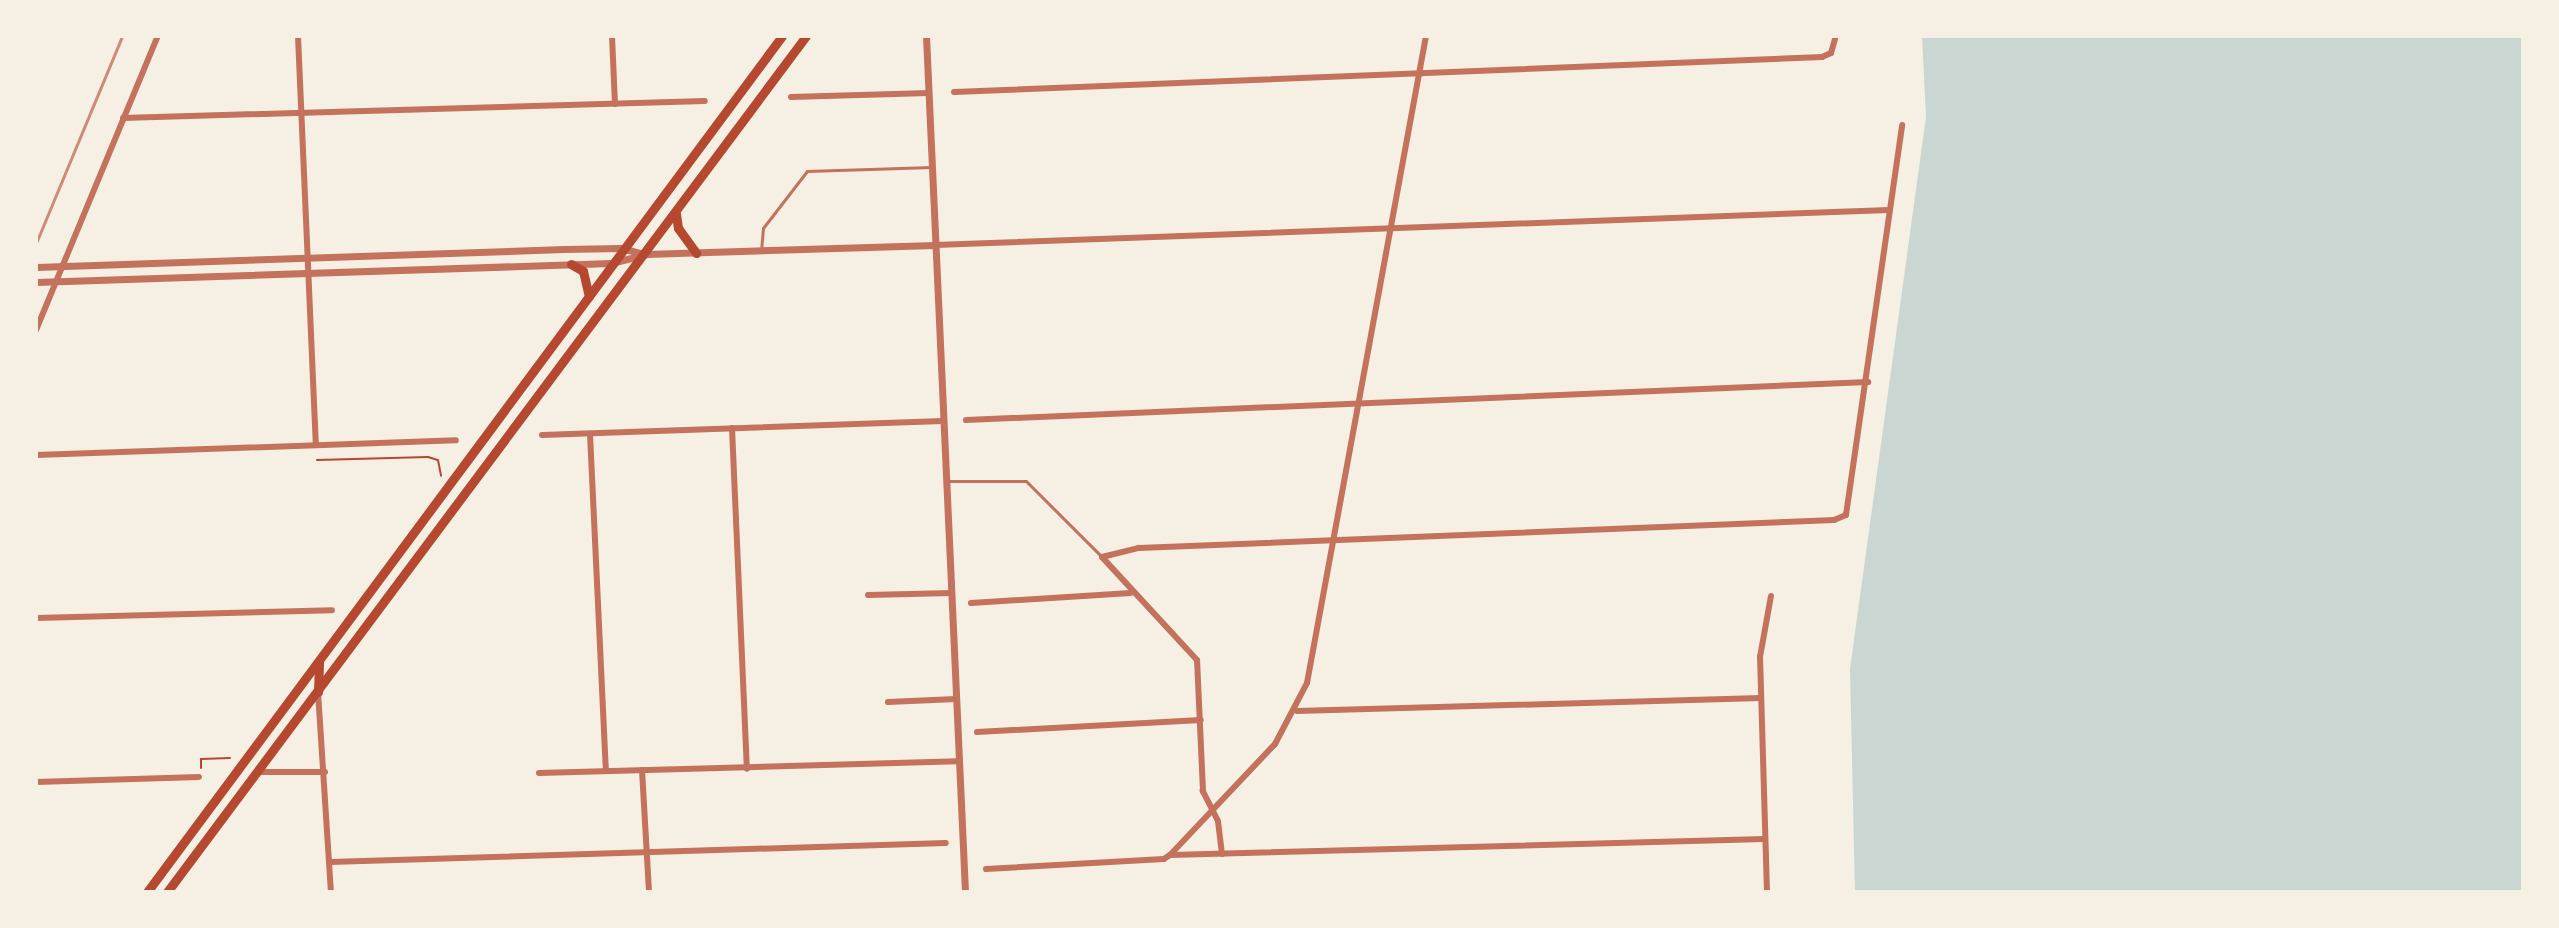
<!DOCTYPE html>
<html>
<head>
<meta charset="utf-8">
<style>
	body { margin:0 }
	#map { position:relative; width:2559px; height:928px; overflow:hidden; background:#f6efe4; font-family:"DM Sans",sans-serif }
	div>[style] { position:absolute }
	.water>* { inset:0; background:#c9d6d2 }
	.path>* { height:2px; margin:-1px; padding:0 1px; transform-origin:1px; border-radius:1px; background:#b5482f }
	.service>* { height:3px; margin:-1.5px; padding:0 1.5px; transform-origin:1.5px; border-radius:1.5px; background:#c5725c }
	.minor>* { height:6px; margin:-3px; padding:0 3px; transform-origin:3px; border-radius:3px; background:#c5725c }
	.tertiary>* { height:7px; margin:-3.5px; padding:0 3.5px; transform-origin:3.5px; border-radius:3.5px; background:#c5725c }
	.primary>* { height:9px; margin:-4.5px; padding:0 4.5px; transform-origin:4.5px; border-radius:4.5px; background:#b5482f }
	.rail>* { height:3px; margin:-1.5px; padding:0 1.5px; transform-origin:1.5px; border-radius:1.5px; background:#cf8b77 }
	span { translate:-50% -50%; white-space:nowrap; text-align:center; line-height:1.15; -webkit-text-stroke:7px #f6efe4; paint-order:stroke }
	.frame { position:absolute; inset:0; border:38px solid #f6efe4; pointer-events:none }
</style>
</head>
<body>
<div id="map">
	<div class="water">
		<div style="clip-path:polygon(1922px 36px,2523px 36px,2523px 892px,1855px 892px,1850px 669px,1926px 117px)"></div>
	</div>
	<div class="path">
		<div style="left:317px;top:460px;width:111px;rotate:-1.5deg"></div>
		<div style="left:428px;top:457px;width:10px;rotate:17deg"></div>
		<div style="left:438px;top:460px;width:16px;rotate:79deg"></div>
		<div style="left:201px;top:768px;width:9px;rotate:-90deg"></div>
		<div style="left:201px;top:759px;width:29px;rotate:-2deg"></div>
	</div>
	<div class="service">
		<div style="left:761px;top:251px;width:23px;rotate:-85deg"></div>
		<div style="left:763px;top:228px;width:72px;rotate:-52.3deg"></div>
		<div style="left:807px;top:171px;width:125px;rotate:-1.8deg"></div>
		<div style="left:949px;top:481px;width:77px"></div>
		<div style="left:1026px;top:481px;width:107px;rotate:45deg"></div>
	</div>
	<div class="minor">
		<div style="left:298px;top:36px;width:408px;rotate:87.5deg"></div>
		<div style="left:612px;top:36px;width:68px;rotate:87.5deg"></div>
		<div style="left:954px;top:92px;width:869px;rotate:-2.31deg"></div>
		<div style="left:1822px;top:57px;width:10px;rotate:-24deg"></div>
		<div style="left:1831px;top:53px;width:18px;rotate:-74deg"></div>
		<div style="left:791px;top:97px;width:138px;rotate:-1.7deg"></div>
		<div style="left:123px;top:118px;width:582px;rotate:-1.67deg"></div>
		<div style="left:935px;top:245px;width:955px;rotate:-2.1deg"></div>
		<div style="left:36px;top:330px;width:318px;rotate:-67.5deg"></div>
		<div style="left:966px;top:420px;width:903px;rotate:-2.41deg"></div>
		<div style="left:732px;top:428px;width:341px;rotate:87.5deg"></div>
		<div style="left:590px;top:434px;width:337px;rotate:87.3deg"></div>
		<div style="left:542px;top:435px;width:401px;rotate:-2deg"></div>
		<div style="left:36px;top:455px;width:420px;rotate:-2deg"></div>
		<div style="left:868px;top:595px;width:84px;rotate:-1.4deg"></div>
		<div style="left:971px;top:603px;width:160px;rotate:-3.6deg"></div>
		<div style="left:36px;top:618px;width:296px;rotate:-1.5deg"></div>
		<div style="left:318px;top:692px;width:200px;rotate:86.3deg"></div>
		<div style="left:888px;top:702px;width:68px;rotate:-2.5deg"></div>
		<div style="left:1297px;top:711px;width:464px;rotate:-1.6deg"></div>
		<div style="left:977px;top:732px;width:224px;rotate:-3.1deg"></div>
		<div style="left:642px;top:770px;width:122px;rotate:86.7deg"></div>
		<div style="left:258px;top:772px;width:67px"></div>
		<div style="left:539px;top:773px;width:419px;rotate:-1.6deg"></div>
		<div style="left:36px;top:782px;width:163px;rotate:-1.8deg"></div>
		<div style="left:1222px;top:854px;width:33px;rotate:-97deg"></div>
		<div style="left:1218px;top:821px;width:34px;rotate:-117deg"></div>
		<div style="left:1203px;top:791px;width:131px;rotate:-92.6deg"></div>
		<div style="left:1197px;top:660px;width:140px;rotate:-132.7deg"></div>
		<div style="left:1102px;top:557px;width:38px;rotate:-14deg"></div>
		<div style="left:1139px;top:548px;width:696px;rotate:-2.31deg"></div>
		<div style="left:1834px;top:520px;width:13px;rotate:-23deg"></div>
		<div style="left:1846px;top:515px;width:394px;rotate:-81.8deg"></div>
		<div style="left:1170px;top:855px;width:153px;rotate:-46.6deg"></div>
		<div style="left:1275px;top:744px;width:69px;rotate:-62.3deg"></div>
		<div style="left:1307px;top:683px;width:658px;rotate:-79.58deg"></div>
		<div style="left:330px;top:862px;width:616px;rotate:-1.77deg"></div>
		<div style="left:986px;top:869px;width:178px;rotate:-3.2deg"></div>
		<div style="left:1164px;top:859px;width:7px;rotate:-34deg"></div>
		<div style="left:1170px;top:855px;width:595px;rotate:-1.54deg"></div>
		<div style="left:1767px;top:892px;width:235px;rotate:-91.7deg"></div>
		<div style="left:1760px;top:657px;width:62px;rotate:-79.8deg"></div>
	</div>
	<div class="tertiary">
		<div style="left:926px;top:36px;width:857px;rotate:87.39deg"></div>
		<div style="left:36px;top:267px;width:528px;rotate:-1.95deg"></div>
		<div style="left:564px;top:249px;width:57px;rotate:-1deg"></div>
		<div style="left:621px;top:248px;width:24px;rotate:15deg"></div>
		<div style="left:36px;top:282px;width:575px;rotate:-1.89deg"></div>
		<div style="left:611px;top:263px;width:36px;rotate:-14deg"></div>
		<div style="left:646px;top:254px;width:289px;rotate:-1.8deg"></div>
	</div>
	<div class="primary">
		<div style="left:676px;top:214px;width:14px;rotate:82deg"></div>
		<div style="left:678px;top:228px;width:31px;rotate:54deg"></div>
		<div style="left:571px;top:264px;width:14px;rotate:30deg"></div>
		<div style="left:583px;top:271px;width:26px;rotate:77deg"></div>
		<div style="left:318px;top:692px;width:31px;rotate:-88deg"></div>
		<div style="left:147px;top:892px;width:1066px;rotate:-53.43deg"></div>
		<div style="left:167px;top:892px;width:1068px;rotate:-53.26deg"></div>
	</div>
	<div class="rail">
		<div style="left:36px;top:243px;width:224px;rotate:-67.4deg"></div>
	</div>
	<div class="frame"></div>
</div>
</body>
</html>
